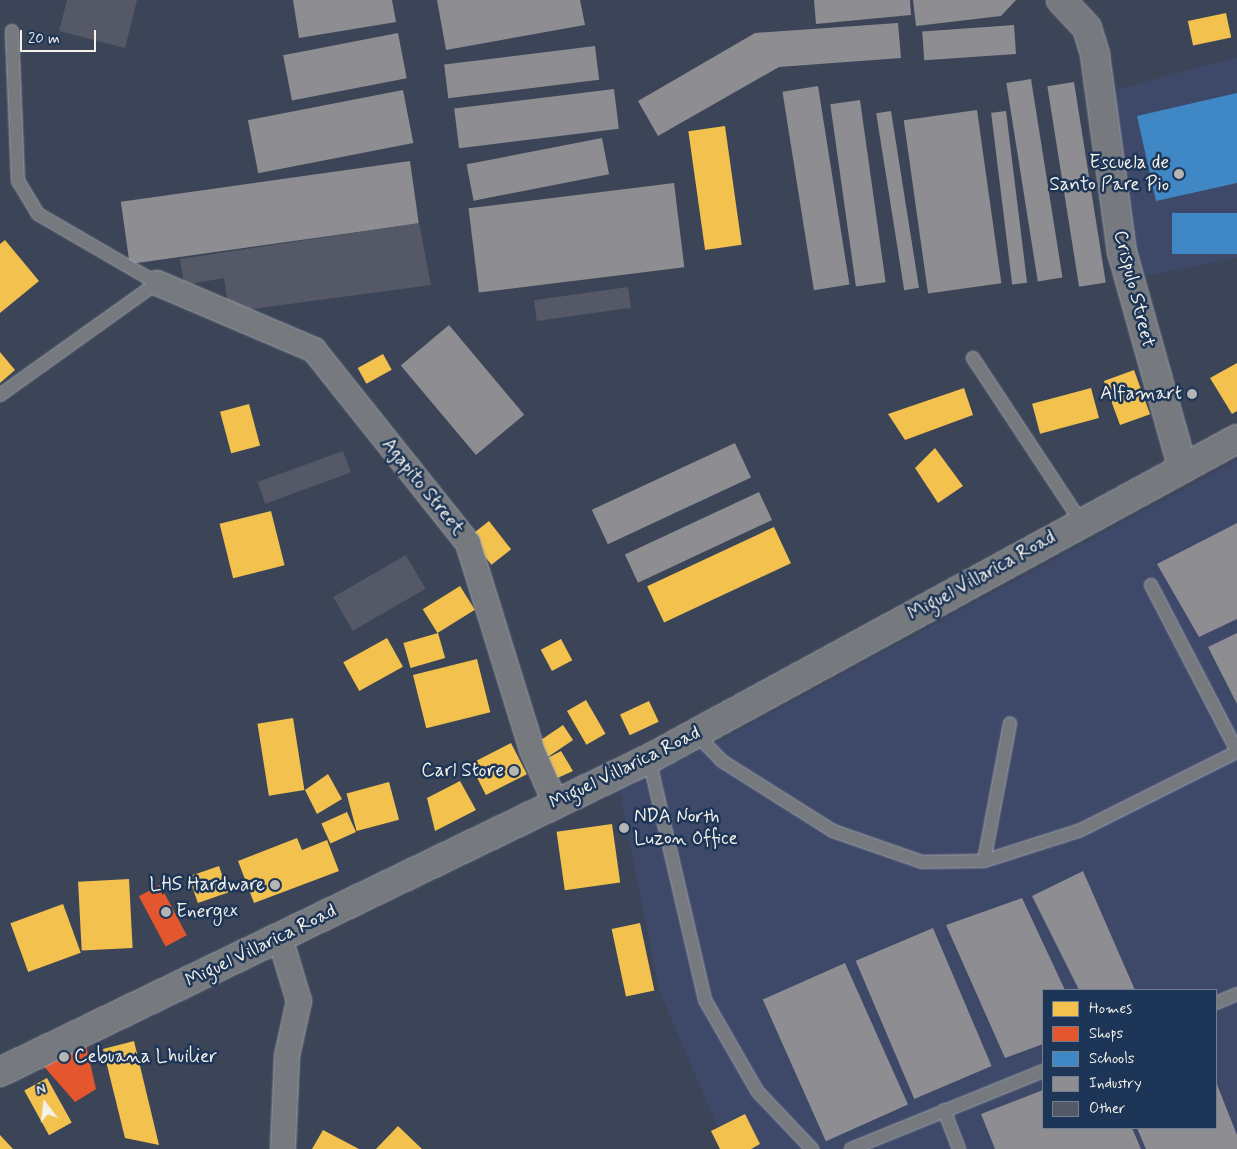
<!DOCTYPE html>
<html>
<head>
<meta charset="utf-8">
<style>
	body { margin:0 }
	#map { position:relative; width:1237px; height:1149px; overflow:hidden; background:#3c4557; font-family:Mynerve,sans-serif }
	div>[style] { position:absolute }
	.built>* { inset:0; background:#3e4868 }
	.homes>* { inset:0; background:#f2c14e; transform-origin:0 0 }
	.shops>* { inset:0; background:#e4572e; transform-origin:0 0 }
	.schools>* { inset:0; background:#3f88c5; transform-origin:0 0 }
	.industry>* { inset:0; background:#8d8d92; transform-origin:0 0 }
	.building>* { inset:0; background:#545867; transform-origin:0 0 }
	.roads { filter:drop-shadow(0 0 1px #9fa2a9) drop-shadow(0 0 1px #9fa2a9) }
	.service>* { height:12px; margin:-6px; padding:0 6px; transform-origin:6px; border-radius:6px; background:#767a7f }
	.minor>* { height:24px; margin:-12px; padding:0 12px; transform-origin:12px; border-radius:12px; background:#767a7f }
	.tertiary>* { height:28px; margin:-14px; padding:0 14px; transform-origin:14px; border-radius:14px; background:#767a7f }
	.secondary>* { height:28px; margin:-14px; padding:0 14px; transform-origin:14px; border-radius:14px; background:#767a7f }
	.dots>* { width:14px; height:14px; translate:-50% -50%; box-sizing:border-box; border:2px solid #1d3557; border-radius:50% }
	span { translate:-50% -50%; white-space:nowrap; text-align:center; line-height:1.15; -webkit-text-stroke:5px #1d3557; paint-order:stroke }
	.poi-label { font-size:19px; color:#f4f1e8 }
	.right { translate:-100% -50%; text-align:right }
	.left { translate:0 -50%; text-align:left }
	.street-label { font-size:19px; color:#f4f1e8 }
	.legend { position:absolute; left:1042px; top:989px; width:175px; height:140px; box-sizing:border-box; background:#1d3557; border:1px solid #738091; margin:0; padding:6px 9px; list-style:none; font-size:15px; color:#f4f1e8 }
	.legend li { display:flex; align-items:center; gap:10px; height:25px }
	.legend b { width:25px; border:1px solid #738091 }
	.north { position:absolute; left:20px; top:1079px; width:50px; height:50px; -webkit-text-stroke:4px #1d3557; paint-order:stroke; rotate:345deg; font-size:14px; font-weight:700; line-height:20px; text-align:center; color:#f4f1e8 }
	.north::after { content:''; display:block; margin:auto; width:18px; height:22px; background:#f4f1e8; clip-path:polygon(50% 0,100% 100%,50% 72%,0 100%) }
	.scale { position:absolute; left:20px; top:30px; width:76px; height:22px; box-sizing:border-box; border:2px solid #f4f1e8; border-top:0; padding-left:6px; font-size:15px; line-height:18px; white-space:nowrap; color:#f4f1e8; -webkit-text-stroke:4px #1d3557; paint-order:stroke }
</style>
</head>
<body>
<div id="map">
	<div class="built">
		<div style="clip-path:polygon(1237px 57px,1237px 258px,1135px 278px,1111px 91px)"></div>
		<div style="clip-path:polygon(evenodd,1237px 460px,1237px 1149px,727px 1149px,660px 993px,618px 784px,710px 746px,1237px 460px,1043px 990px,1216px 990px,1216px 1128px,1043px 1128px,1043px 990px)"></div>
	</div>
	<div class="homes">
		<div style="left:1226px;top:13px;width:25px;height:39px;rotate:78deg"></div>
		<div style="left:725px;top:126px;width:120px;height:37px;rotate:82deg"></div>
		<div style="clip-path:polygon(5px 240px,39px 281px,0 313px,0 244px)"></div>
		<div style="clip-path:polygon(0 352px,15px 370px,0 383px)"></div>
		<div style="left:383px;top:354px;width:18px;height:29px;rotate:61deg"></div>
		<div style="clip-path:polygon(1237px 363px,1237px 411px,1232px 414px,1210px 378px)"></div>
		<div style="left:1134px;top:370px;width:47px;height:32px;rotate:70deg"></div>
		<div style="clip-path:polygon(964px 388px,973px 415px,905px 440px,888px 414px)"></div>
		<div style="left:1091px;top:388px;width:31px;height:61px;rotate:75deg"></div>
		<div style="left:249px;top:404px;width:43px;height:30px;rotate:75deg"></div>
		<div style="clip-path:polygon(935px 448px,963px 486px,938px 503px,915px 468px)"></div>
		<div style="left:271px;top:511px;width:56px;height:53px;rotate:76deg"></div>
		<div style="left:489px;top:521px;width:36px;height:25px;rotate:52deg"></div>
		<div style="left:774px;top:527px;width:40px;height:140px;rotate:65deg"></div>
		<div style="left:460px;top:586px;width:28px;height:44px;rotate:58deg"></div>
		<div style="left:438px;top:633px;width:26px;height:36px;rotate:74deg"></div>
		<div style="left:387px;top:638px;width:33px;height:50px;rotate:61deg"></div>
		<div style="left:561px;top:639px;width:24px;height:23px;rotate:62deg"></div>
		<div style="left:477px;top:659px;width:55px;height:66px;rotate:76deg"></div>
		<div style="left:586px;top:700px;width:39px;height:22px;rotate:60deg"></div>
		<div style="left:649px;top:701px;width:23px;height:32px;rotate:65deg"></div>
		<div style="left:293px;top:718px;width:73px;height:36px;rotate:81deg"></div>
		<div style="left:563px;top:725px;width:18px;height:33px;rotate:56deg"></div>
		<div style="left:511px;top:743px;width:35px;height:46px;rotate:63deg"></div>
		<div style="clip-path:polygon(561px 751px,573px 771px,553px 780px,544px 760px)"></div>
		<div style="clip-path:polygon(328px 774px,342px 799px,317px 814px,305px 790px)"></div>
		<div style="clip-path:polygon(460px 781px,476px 810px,435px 831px,427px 798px)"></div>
		<div style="left:389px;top:782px;width:39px;height:44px;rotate:75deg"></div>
		<div style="left:347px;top:812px;width:22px;height:28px;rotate:66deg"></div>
		<div style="left:612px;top:824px;width:59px;height:56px;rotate:82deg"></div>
		<div style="clip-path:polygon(297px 838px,302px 850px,327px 840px,339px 871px,254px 903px,238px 861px)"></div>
		<div style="left:219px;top:866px;width:28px;height:32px;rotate:71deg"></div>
		<div style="left:129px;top:879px;width:69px;height:51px;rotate:87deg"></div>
		<div style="left:63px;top:904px;width:52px;height:56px;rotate:70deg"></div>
		<div style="left:640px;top:923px;width:69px;height:29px;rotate:78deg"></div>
		<div style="clip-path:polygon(134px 1041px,159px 1145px,125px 1138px,103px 1049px)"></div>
		<div style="left:47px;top:1078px;width:51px;height:26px;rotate:61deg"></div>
		<div style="clip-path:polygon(745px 1114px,760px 1144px,751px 1149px,720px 1149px,711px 1131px)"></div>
		<div style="clip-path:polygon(398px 1126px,422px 1149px,376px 1149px)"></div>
		<div style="clip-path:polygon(323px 1130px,359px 1149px,312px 1149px)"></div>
		<div style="clip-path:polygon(0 1135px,13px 1149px,0 1149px)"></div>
	</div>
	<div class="shops">
		<div style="left:160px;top:885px;width:57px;height:24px;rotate:62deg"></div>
		<div style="clip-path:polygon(85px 1041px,96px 1089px,75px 1102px,41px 1063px)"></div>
	</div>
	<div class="schools">
		<div style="clip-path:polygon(1237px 93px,1237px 183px,1156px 201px,1137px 116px)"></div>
		<div style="left:1237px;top:213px;width:41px;height:65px;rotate:90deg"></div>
	</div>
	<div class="industry">
		<div style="clip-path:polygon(293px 0,392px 0,396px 22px,299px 38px)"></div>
		<div style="clip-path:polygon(437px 0,580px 0,585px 25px,446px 50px)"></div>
		<div style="clip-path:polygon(814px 0,910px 0,911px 15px,816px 24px)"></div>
		<div style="clip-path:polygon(913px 0,1016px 0,1001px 16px,916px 26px)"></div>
		<div style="clip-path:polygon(898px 23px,901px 58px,779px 67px,658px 136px,638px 101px,755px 33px)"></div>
		<div style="left:1014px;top:25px;width:29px;height:92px;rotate:86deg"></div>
		<div style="left:398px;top:33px;width:46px;height:117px;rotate:79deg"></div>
		<div style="left:595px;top:46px;width:34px;height:152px;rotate:83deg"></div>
		<div style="left:1031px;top:79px;width:201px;height:25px;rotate:81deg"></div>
		<div style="left:1074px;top:82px;width:203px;height:27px;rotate:81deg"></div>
		<div style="left:818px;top:86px;width:201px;height:36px;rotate:81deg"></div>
		<div style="left:614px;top:89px;width:40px;height:161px;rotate:83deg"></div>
		<div style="left:403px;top:90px;width:54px;height:158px;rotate:79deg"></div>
		<div style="left:860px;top:100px;width:184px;height:30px;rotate:82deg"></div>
		<div style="left:977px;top:110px;width:175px;height:74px;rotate:82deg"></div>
		<div style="left:891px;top:111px;width:179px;height:15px;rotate:81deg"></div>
		<div style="left:1006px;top:111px;width:173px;height:15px;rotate:83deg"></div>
		<div style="left:602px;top:138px;width:37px;height:138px;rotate:79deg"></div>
		<div style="left:410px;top:161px;width:63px;height:292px;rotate:82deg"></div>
		<div style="left:674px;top:183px;width:85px;height:207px;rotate:83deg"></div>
		<div style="left:449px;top:325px;width:117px;height:63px;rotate:50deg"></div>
		<div style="left:735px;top:443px;width:38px;height:158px;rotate:65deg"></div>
		<div style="left:759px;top:492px;width:31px;height:148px;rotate:65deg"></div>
		<div style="clip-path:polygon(1237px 523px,1237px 619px,1199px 637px,1157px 564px)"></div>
		<div style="clip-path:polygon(1237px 633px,1237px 704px,1208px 647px)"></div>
		<div style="clip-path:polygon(1083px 871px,1135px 990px,1079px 990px,1032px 896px)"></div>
		<div style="clip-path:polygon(1022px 898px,1065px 990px,1043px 990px,1043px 1044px,1005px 1058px,946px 925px)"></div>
		<div style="left:933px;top:928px;width:150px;height:84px;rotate:67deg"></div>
		<div style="left:845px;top:963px;width:155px;height:90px;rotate:66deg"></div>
		<div style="clip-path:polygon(1216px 1082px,1237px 1135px,1237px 1149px,1146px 1149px,1137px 1128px,1216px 1128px)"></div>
		<div style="clip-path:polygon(1043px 1090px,1043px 1128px,1132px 1128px,1141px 1149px,995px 1149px,981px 1114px)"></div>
	</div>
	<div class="building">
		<div style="clip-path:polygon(67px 0,137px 0,125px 48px,59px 31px)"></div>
		<div style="clip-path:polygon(419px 223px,431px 285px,229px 312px,224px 278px,184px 285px,180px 259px)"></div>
		<div style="left:628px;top:287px;width:21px;height:95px;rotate:82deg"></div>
		<div style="left:343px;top:451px;width:23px;height:91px;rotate:70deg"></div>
		<div style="left:406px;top:555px;width:39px;height:84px;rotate:60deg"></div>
	</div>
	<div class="roads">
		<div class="service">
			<div style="left:973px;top:358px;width:196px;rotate:56.6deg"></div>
			<div style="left:0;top:395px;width:193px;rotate:-35.5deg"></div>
			<div style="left:157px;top:283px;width:138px;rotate:-149.9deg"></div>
			<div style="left:38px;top:214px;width:39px;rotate:-121deg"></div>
			<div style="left:18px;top:181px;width:150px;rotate:-92.3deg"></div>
			<div style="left:1151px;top:585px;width:187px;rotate:62.6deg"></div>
			<div style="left:696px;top:734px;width:37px;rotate:46deg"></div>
			<div style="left:722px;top:761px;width:131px;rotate:32.2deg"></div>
			<div style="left:833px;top:831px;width:94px;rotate:19.2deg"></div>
			<div style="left:922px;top:862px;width:62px;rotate:-0.9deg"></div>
			<div style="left:984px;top:861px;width:102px;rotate:-17.7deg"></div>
			<div style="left:1081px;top:830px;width:174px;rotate:-26.6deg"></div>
			<div style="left:649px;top:759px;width:247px;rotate:76.9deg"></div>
			<div style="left:705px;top:1000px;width:106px;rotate:60.1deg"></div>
			<div style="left:758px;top:1092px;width:79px;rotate:46.5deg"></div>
			<div style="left:984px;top:861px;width:140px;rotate:-79.3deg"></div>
			<div style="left:1216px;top:1003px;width:23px;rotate:-23deg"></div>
			<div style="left:944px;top:1110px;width:42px;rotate:69deg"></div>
			<div style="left:851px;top:1149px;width:207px;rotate:-22.1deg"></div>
		</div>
		<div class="minor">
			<div style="left:157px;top:283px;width:171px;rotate:23.1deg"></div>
			<div style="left:314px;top:350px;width:247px;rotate:51.4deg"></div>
			<div style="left:468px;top:543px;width:217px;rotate:72.8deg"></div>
			<div style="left:532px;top:750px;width:57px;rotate:66.1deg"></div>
			<div style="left:280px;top:938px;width:66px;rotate:73.2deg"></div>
			<div style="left:299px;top:1001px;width:56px;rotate:102.3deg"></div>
			<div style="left:287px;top:1056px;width:93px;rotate:92.5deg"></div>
		</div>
		<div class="tertiary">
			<div style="left:1061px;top:0;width:38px;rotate:47deg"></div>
			<div style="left:1087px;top:28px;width:28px;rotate:73deg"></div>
			<div style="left:1095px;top:55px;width:199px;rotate:82.2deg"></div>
			<div style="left:1122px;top:252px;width:222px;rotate:74.3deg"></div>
		</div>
		<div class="secondary">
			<div style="left:0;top:1072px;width:721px;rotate:-25.75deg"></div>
			<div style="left:649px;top:759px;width:669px;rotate:-28.56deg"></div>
		</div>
	</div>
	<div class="dots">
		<div style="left:1179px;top:174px;background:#b4b5b5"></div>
		<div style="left:1192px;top:394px;background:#b4b5b5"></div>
		<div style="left:514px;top:771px;background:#b4b5b5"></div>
		<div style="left:624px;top:828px;background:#b4b5b5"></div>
		<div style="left:275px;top:885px;background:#b4b5b5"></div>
		<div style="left:166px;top:912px;background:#b4b5b5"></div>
		<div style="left:64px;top:1057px;background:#b4b5b5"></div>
	</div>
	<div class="poi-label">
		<span class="right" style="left:1169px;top:174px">Escuela de<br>Santo Pare Pio</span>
		<span class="right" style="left:1182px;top:394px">Alfamart</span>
		<span class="right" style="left:504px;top:771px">Carl Store</span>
		<span class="left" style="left:634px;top:828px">NDA North<br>Luzon Office</span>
		<span class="right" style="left:265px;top:885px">LHS Hardware</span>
		<span class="left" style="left:176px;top:912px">Energex</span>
		<span class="left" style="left:74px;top:1057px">Cebuana Lhuilier</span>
	</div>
	<div class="street-label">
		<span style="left:1134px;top:289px;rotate:76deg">Crispulo Street</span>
		<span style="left:423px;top:487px;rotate:51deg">Agapito Street</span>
		<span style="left:982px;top:576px;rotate:-29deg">Miguel Villarica Road</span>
		<span style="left:625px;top:768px;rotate:-26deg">Miguel Villarica Road</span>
		<span style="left:261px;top:946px;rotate:-26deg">Miguel Villarica Road</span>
	</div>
	<ul class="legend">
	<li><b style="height:14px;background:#f2c14e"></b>Homes</li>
	<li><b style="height:14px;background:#e4572e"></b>Shops</li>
	<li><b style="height:14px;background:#3f88c5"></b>Schools</li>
	<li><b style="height:14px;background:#8d8d92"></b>Industry</li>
	<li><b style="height:14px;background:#545867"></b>Other</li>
	</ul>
	<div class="north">N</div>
	<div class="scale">20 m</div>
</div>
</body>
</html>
